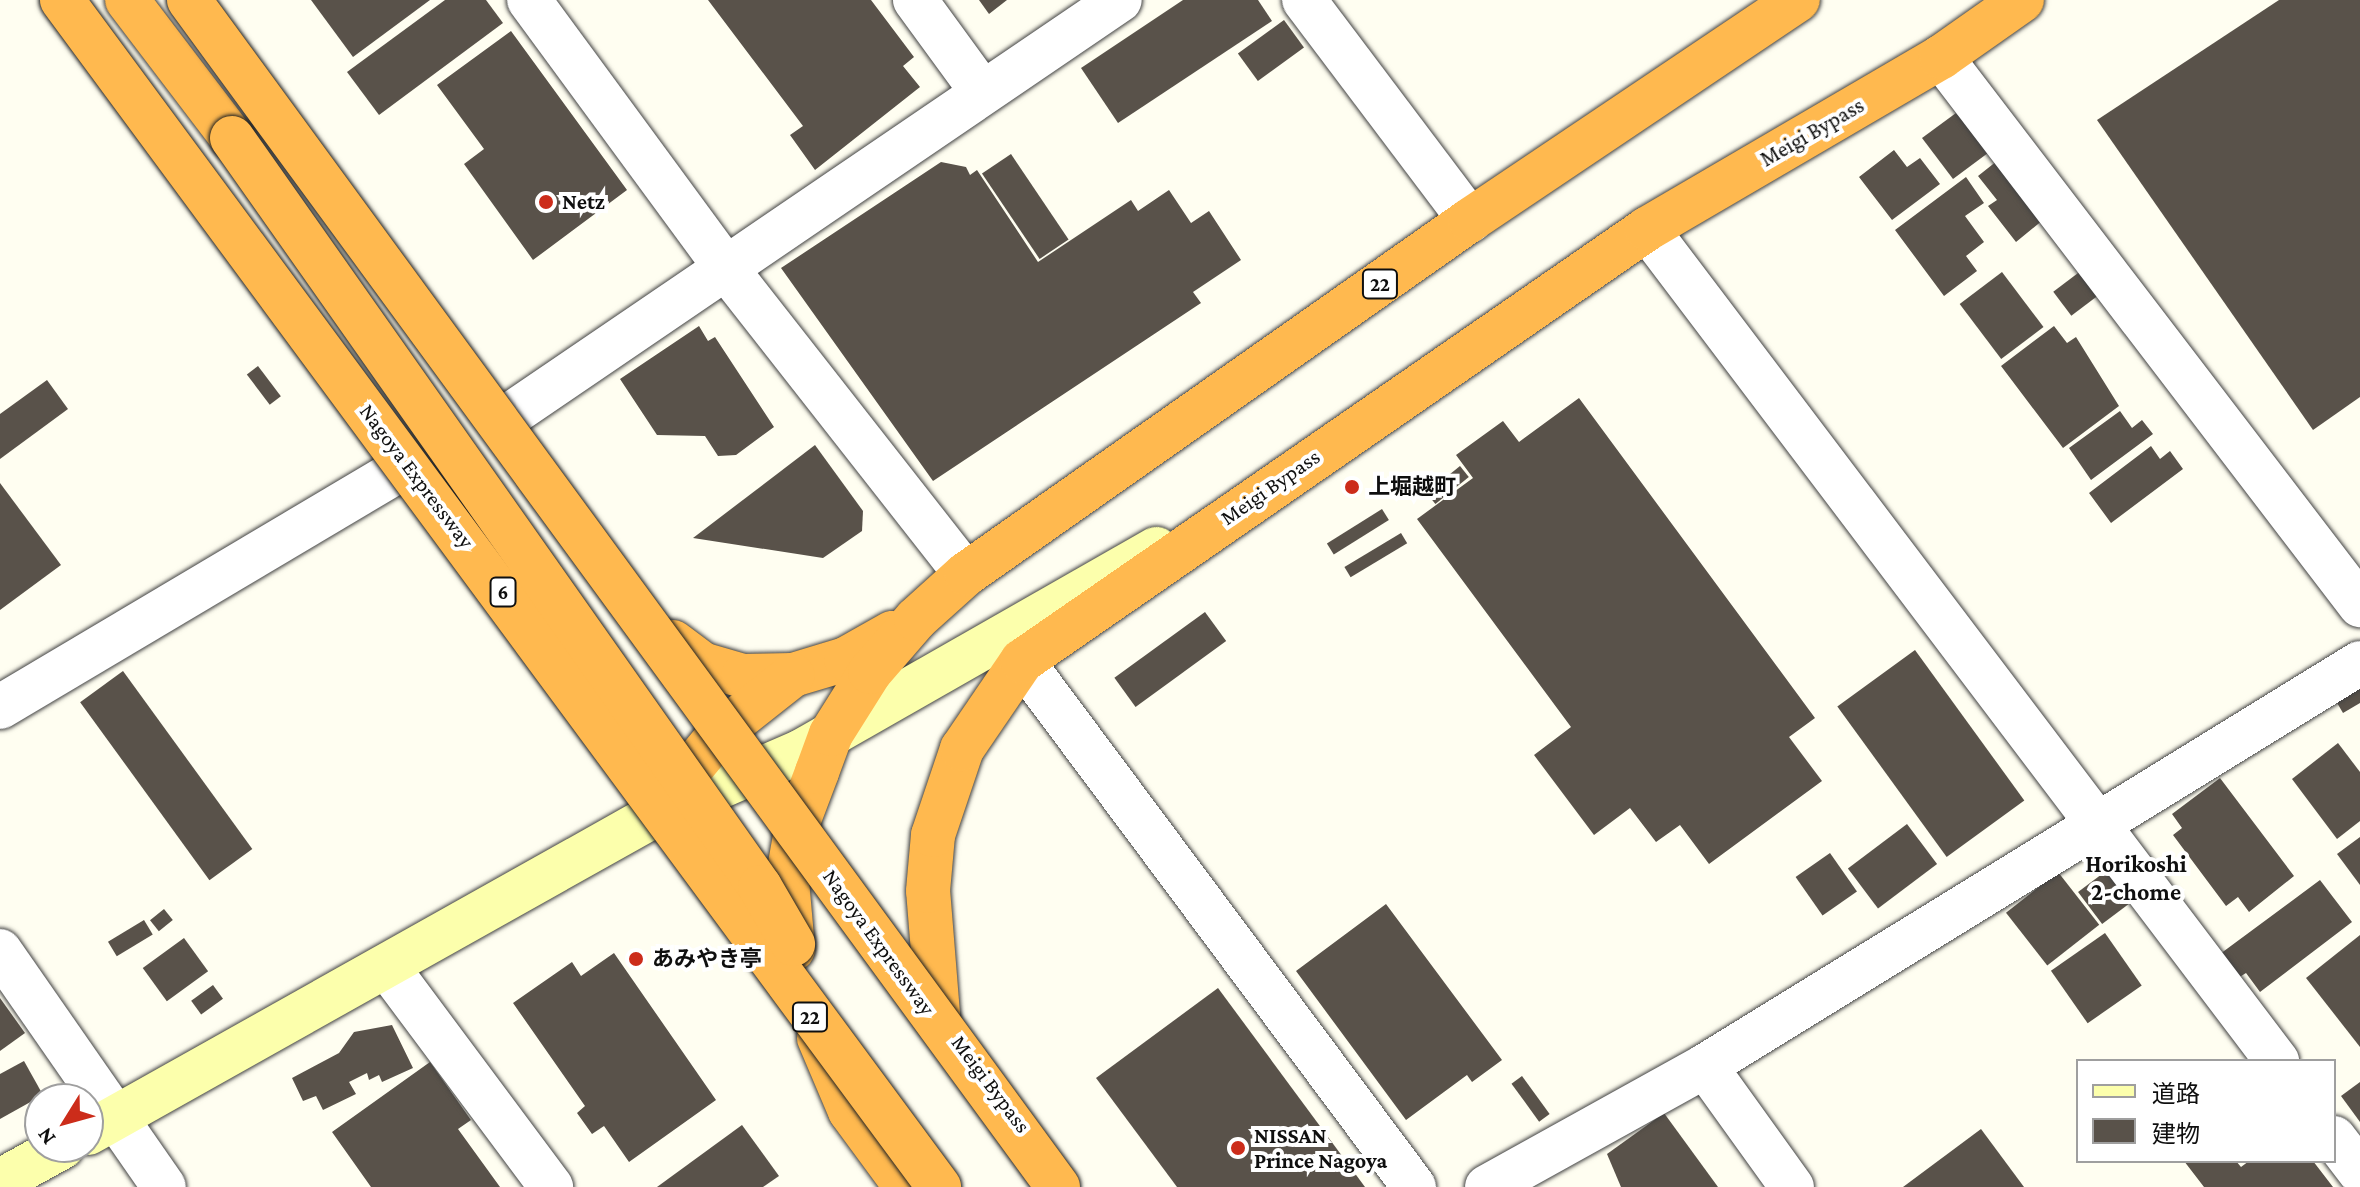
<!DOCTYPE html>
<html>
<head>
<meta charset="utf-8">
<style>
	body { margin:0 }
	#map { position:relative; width:2360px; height:1187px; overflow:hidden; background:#fffef1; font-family:"Crimson Pro","Noto Sans JP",serif }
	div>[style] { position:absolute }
	.building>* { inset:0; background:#59524a; transform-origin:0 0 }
	.roads { filter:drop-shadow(0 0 2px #424242) drop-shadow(0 0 2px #424242) }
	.street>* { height:44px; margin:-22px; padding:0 22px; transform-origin:22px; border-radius:22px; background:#fff }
	.secondary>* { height:44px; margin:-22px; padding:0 22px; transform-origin:22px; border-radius:22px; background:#fcffac }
	.highway>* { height:44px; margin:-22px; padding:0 22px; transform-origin:22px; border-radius:22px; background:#ffb94f }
	.bridges { filter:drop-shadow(0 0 2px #202020) drop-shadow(0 0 2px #202020) }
	.highway-bridge>* { height:44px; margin:-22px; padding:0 22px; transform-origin:22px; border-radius:22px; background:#ffb94f }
	.dots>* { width:22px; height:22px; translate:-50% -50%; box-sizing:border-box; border:4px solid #fff; border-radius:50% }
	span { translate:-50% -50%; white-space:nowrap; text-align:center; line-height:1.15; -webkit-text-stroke:8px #fff; paint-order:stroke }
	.shield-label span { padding:2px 6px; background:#fff; border:2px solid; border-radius:6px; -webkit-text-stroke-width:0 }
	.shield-label { font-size:20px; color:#0f0f0f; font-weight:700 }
	.street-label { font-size:22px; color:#0f0f0f }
	.poi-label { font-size:22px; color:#0f0f0f; font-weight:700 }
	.left { translate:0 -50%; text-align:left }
	.neighbourhood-label { font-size:24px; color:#0f0f0f; font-weight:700 }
	.legend { position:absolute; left:2076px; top:1059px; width:260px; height:104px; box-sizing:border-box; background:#fff; border:2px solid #9f9f9f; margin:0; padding:10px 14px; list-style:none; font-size:24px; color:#0f0f0f }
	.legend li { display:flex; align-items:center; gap:16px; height:40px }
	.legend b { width:40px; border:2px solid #9f9f9f }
	.north { position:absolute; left:24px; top:1083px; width:80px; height:80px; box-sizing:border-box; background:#fff; border:2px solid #9f9f9f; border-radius:50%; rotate:233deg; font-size:22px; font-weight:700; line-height:32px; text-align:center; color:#0f0f0f }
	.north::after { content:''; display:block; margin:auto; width:28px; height:36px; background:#cc2c1a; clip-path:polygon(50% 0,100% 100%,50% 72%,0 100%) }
</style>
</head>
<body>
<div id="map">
	<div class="building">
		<div style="clip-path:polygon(311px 0,430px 0,353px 57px)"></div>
		<div style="clip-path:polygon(445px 0,486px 0,503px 23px,379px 115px,347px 72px)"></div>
		<div style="clip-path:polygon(708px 0,871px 0,914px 57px,903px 66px,920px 87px,815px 170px,790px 135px,803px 126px)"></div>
		<div style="clip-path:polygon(979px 0,1007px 0,989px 14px)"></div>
		<div style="clip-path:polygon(1183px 0,1258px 0,1272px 21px,1118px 123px,1081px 68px)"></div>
		<div style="clip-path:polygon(2279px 0,2360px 0,2360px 397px,2313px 430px,2097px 120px)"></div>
		<div style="left:1284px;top:20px;width:34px;height:57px;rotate:54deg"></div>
		<div style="clip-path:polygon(511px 31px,627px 190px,533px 260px,464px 164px,484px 149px,437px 85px)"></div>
		<div style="clip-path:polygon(1956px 113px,1992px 150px,1953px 179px,1922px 138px)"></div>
		<div style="clip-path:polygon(1894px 150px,1907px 167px,1920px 158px,1940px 184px,1892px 220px,1859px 177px)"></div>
		<div style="left:1011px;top:154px;width:103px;height:35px;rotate:56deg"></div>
		<div style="clip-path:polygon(2002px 157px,2049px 215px,2016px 242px,1988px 206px,1997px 200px,1978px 176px)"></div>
		<div style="clip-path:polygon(941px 162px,966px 167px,970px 175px,977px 170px,1038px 262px,1131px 200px,1138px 211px,1169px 190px,1191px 223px,1209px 211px,1241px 260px,1193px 292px,1201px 303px,933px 481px,781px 268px)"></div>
		<div style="clip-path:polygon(1966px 177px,1984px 203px,1965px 216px,1984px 242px,1966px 256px,1977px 271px,1944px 296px,1895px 230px)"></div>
		<div style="left:2086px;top:267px;width:30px;height:41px;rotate:53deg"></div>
		<div style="left:2002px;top:272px;width:69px;height:53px;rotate:53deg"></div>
		<div style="clip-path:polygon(699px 326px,708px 341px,715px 337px,774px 427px,736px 455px,718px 456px,705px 436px,657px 435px,620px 379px)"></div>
		<div style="clip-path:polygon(2054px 326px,2067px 343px,2076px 337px,2119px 406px,2063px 448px,2001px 366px)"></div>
		<div style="left:258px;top:366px;width:38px;height:14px;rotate:53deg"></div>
		<div style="clip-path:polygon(47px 380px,68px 409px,0 459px,0 414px)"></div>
		<div style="clip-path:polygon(1579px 398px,1815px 718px,1789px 737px,1822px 781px,1709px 864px,1680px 825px,1656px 842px,1630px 808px,1594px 835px,1534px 755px,1571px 727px,1417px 519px,1473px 478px,1456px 455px,1503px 421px,1519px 442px)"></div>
		<div style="clip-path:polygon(2120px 411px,2132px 428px,2142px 420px,2153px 434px,2091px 480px,2069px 448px)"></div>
		<div style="clip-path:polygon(815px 445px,863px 511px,862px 531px,823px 558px,693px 538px)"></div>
		<div style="clip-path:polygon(2151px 446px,2160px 459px,2170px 451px,2183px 469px,2111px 523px,2089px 493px)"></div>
		<div style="left:1460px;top:466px;width:14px;height:43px;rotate:51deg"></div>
		<div style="clip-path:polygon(0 483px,61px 565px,0 610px)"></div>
		<div style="left:1382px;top:509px;width:13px;height:65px;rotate:58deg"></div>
		<div style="left:1401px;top:533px;width:12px;height:66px;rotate:59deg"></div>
		<div style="left:1205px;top:612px;width:36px;height:112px;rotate:54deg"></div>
		<div style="left:1915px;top:650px;width:186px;height:96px;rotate:54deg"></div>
		<div style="left:123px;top:671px;width:220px;height:53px;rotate:54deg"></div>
		<div style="clip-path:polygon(2360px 681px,2360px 703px,2343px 713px,2333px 696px)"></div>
		<div style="clip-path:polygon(2338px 743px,2360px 772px,2360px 821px,2337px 839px,2292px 779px)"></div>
		<div style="clip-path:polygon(2220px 778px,2294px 876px,2249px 912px,2238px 897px,2226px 906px,2173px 835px,2182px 828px,2172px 814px)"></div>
		<div style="left:1907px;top:824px;width:50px;height:74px;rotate:53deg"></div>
		<div style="clip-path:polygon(2360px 837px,2360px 885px,2337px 854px)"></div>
		<div style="left:1830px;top:853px;width:47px;height:42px;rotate:55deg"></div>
		<div style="left:2106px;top:871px;width:40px;height:35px;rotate:53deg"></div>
		<div style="left:2058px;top:872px;width:67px;height:66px;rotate:52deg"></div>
		<div style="clip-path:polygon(2320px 880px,2352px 922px,2260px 992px,2246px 973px,2238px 978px,2220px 954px)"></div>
		<div style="clip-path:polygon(1386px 904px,1502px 1060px,1472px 1082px,1467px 1075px,1406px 1120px,1296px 971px)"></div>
		<div style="left:164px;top:909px;width:14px;height:18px;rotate:51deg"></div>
		<div style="left:144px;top:920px;width:17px;height:42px;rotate:59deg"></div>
		<div style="left:2105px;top:933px;width:64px;height:66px;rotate:55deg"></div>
		<div style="clip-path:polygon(2360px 935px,2360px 1047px,2306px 978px)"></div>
		<div style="left:184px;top:938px;width:41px;height:51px;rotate:54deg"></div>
		<div style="clip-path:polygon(614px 953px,716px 1100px,629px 1162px,604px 1126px,592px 1134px,577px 1113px,585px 1106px,513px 1003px,572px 962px,581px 976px)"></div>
		<div style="left:213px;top:985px;width:17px;height:27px;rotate:54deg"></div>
		<div style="clip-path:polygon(1218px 988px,1365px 1187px,1177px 1187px,1096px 1078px)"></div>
		<div style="clip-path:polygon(0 998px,25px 1033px,0 1051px)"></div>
		<div style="clip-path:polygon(392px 1025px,413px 1068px,382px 1082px,379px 1075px,369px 1080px,367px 1073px,349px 1082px,356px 1094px,323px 1110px,316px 1096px,303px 1101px,292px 1078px,339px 1053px,354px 1032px)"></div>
		<div style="clip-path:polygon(24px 1061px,43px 1095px,0 1119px,0 1074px)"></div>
		<div style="clip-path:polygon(430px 1062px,471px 1120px,458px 1129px,500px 1187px,371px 1187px,332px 1132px)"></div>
		<div style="left:1522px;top:1076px;width:47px;height:13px;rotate:54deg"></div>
		<div style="clip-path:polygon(2360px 1082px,2360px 1122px,2341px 1096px)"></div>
		<div style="clip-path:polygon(1664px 1113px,1718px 1187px,1621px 1187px,1607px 1154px)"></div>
		<div style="clip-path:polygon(742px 1125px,779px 1176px,763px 1187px,657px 1187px)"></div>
		<div style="clip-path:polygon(1981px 1129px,2024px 1187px,1903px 1187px)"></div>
		<div style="clip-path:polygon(2184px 1161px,2236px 1161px,2241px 1167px,2249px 1161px,2313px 1161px,2333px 1187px,2204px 1187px)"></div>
	</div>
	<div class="roads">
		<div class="street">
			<div style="left:529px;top:0;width:331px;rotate:53.7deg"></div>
			<div style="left:725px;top:267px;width:390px;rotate:51.9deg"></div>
			<div style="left:915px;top:0;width:114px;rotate:53.9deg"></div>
			<div style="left:1304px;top:0;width:276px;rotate:53deg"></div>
			<div style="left:1941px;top:57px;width:690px;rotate:52.6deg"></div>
			<div style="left:1647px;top:229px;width:1044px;rotate:52.87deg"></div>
			<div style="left:507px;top:417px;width:741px;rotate:-34.23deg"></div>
			<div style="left:1022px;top:661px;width:656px;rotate:53.3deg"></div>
			<div style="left:0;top:707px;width:468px;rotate:-30.7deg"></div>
			<div style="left:0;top:951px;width:287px;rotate:55.2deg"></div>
			<div style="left:388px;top:968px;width:273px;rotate:53.3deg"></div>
			<div style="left:1705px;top:1066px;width:149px;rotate:54.3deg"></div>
			<div style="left:2334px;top:1138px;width:43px;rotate:52.6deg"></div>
			<div style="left:1487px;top:1187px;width:249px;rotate:-29deg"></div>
			<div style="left:1705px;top:1066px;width:769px;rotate:-31.6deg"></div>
		</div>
		<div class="secondary">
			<div style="left:88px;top:1133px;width:650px;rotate:-29.29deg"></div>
			<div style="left:655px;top:815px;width:160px;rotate:-23.5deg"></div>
			<div style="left:802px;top:751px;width:408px;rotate:-29.7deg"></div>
			<div style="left:0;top:1181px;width:71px;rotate:-28.7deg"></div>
		</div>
		<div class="highway">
			<div style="left:127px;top:0;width:173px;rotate:52.7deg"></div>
			<div style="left:673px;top:642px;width:36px;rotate:37deg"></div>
			<div style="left:702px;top:664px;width:43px;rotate:16.3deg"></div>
			<div style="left:743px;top:676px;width:50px;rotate:-1.1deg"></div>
			<div style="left:793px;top:675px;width:55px;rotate:-16.8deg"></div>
			<div style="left:846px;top:659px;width:53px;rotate:-29.5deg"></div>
			<div style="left:661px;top:805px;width:96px;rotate:-50.5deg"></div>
			<div style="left:722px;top:731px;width:90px;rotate:-38.3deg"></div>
			<div style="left:793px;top:949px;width:68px;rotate:-95deg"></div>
			<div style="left:787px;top:881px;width:57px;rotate:-79.9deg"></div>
			<div style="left:797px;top:825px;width:57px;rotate:-69.3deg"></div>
			<div style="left:817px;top:772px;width:40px;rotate:-69.8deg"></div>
			<div style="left:831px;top:734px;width:73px;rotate:-57.8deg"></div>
			<div style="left:870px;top:672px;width:70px;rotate:-49deg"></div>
			<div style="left:916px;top:619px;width:67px;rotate:-42deg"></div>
			<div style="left:966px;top:574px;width:616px;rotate:-35.08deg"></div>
			<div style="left:1470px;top:220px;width:395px;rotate:-33.9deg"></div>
			<div style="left:938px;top:1014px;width:123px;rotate:-94.6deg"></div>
			<div style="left:928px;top:891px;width:56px;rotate:-84.9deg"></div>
			<div style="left:933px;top:835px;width:91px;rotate:-71.4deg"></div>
			<div style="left:962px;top:749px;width:107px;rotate:-55.7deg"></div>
			<div style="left:1022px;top:661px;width:760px;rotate:-34.65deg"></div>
			<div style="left:1647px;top:229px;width:341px;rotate:-30.3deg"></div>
			<div style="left:1941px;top:57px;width:99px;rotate:-35.1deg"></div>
			<div style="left:819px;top:1038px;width:79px;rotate:67deg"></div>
			<div style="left:850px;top:1111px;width:94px;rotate:53.6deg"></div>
		</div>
	</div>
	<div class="bridges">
		<div class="highway-bridge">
			<div style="left:62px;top:0;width:1476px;rotate:53.54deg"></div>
			<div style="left:189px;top:0;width:1471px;rotate:53.79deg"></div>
			<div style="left:232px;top:138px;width:916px;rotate:54.82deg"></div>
			<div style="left:760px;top:887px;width:66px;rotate:59.9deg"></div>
		</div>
	</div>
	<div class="dots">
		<div style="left:546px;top:202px;background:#cc2c1a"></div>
		<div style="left:1352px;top:487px;background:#cc2c1a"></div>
		<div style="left:636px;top:959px;background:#cc2c1a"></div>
		<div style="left:1238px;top:1148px;background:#cc2c1a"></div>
	</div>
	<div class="shield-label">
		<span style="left:1380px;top:284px">22</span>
		<span style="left:503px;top:592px">6</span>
		<span style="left:810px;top:1017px">22</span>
	</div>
	<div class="street-label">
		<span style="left:1812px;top:132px;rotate:-30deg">Meigi Bypass</span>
		<span style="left:417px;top:476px;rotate:53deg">Nagoya Expressway</span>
		<span style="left:1270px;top:487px;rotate:-35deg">Meigi Bypass</span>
		<span style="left:879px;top:942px;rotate:54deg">Nagoya Expressway</span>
		<span style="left:991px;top:1084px;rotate:53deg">Meigi Bypass</span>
	</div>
	<div class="poi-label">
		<span class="left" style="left:562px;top:202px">Netz</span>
		<span class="left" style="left:1368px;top:487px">上堀越町</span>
		<span class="left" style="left:652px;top:959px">あみやき亭</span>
		<span class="left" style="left:1254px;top:1148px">NISSAN<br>Prince Nagoya</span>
	</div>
	<div class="neighbourhood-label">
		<span style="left:2136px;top:878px">Horikoshi<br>2-chome</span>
	</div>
	<ul class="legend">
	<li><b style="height:10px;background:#fcffac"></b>道路</li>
	<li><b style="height:22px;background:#59524a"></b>建物</li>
	</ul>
	<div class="north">N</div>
</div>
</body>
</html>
